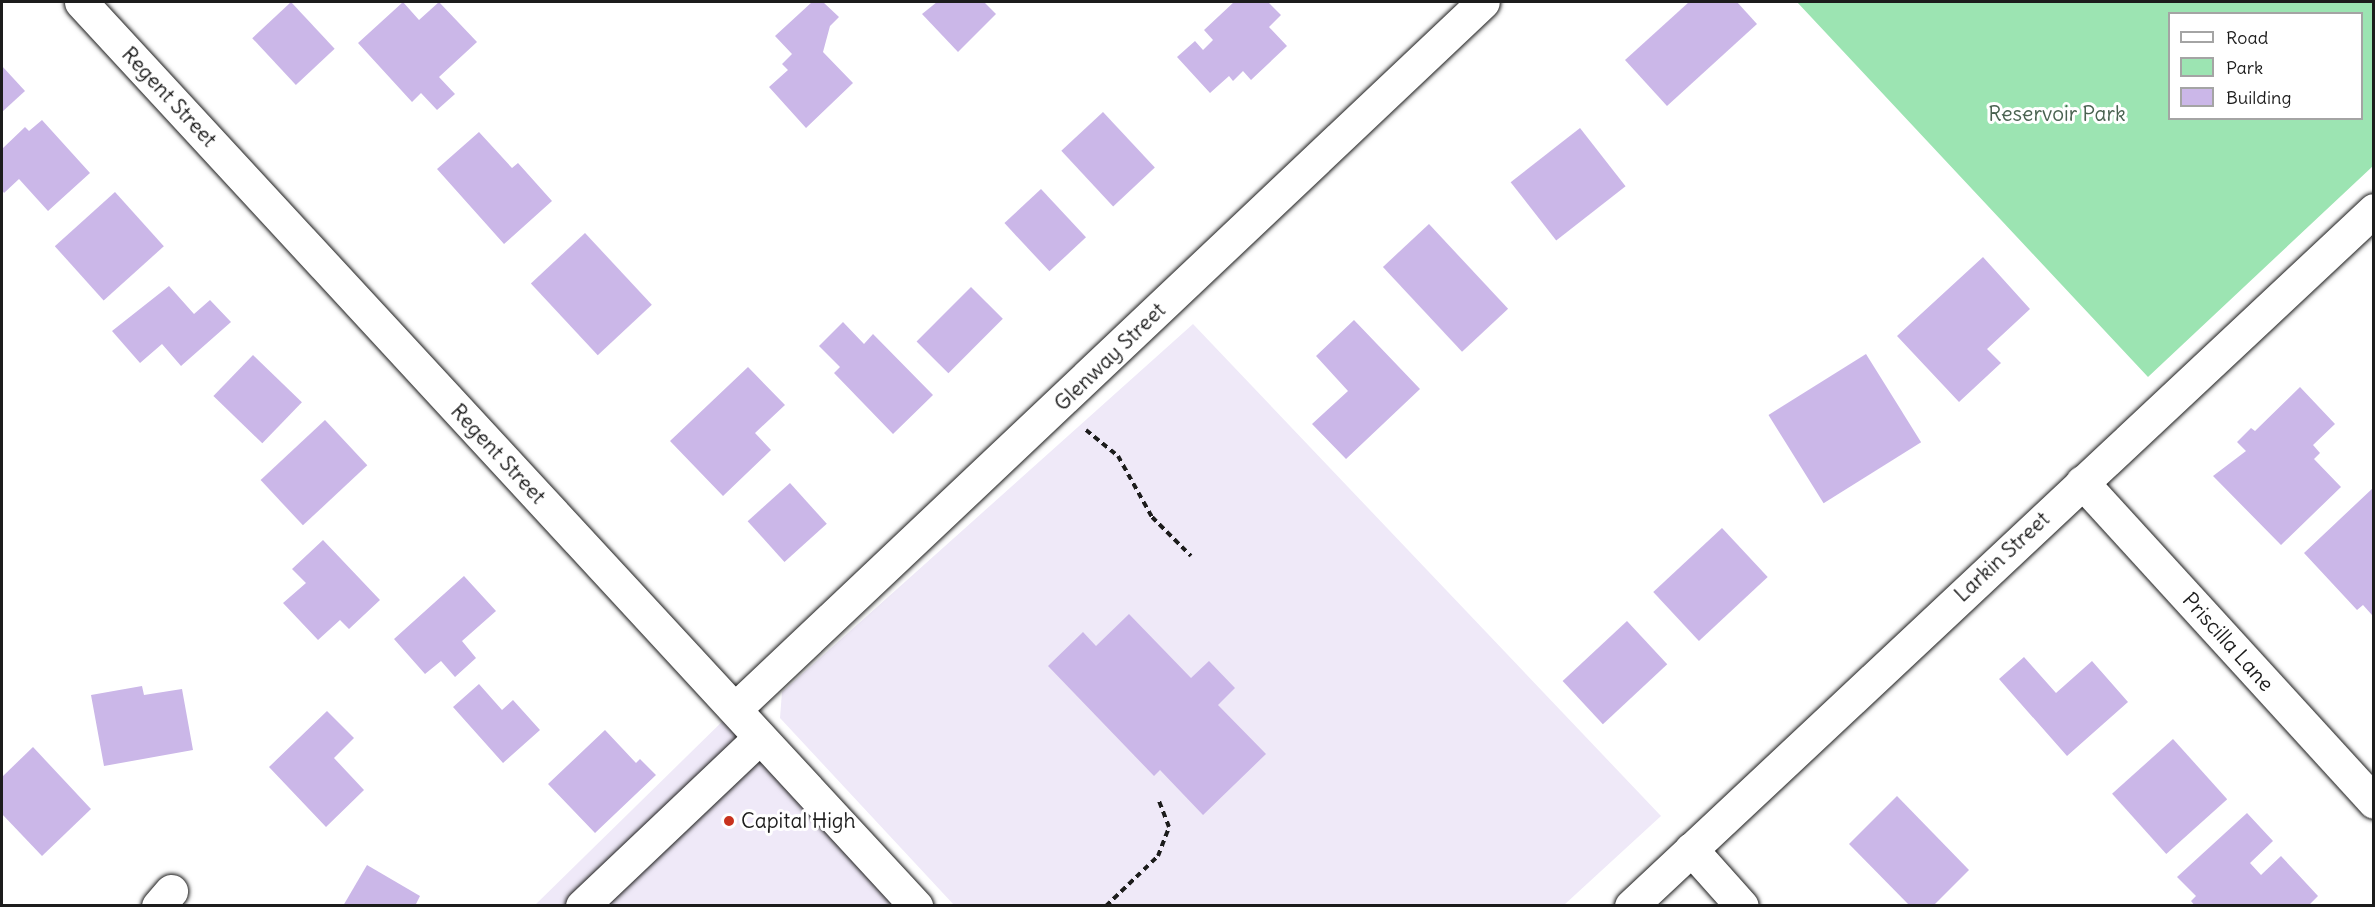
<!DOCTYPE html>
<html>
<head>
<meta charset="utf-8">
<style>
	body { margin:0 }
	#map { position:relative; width:2375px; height:907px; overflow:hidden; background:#fff; font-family:Delius,sans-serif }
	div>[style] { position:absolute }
	.built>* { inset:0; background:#efe9f8 }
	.green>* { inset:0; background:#9ce4b2 }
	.building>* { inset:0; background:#cbb7e8; transform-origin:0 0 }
	.path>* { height:4px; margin-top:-2px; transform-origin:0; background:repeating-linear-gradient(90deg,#1c1c1c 0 6px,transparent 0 10.5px) }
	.roads { filter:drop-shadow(0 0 2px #1c1c1c) drop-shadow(0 0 2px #1c1c1c) }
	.minor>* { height:33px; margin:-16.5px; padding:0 16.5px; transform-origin:16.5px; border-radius:16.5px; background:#fff }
	.dots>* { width:16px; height:16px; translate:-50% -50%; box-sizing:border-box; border:3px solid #fff; border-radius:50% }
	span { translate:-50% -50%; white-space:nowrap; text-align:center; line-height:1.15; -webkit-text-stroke:6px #fff; paint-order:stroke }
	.street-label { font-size:21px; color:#1c1c1c }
	.park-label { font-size:21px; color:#496250 }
	.poi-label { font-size:21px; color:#1c1c1c }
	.left { translate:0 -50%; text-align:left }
	.frame { position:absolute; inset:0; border:3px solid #1c1c1c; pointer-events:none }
	.legend { position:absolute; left:2168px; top:12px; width:195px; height:108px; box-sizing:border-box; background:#fff; border:2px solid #a4a4a4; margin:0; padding:8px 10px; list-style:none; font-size:18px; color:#1c1c1c }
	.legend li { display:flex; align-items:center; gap:12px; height:30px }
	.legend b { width:30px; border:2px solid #a4a4a4 }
</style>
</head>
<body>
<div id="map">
	<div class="built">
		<div style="clip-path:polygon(1193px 324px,1661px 816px,1564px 905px,954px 905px,780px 718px,782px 692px)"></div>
		<div style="clip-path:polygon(735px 709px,916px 906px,534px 906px)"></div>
	</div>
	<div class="green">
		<div style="clip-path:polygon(evenodd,1797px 2px,2373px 2px,2373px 166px,2148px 377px,1797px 2px,2170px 14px,2362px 14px,2362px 118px,2170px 118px,2170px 14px)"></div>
	</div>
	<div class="building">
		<div style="left:291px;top:2px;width:64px;height:53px;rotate:47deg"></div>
		<div style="clip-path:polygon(403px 2px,419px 20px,439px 2px,477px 42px,439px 77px,455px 94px,437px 110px,421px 93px,412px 102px,358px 43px)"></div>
		<div style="clip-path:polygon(812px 2px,823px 2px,839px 17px,830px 26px,823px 52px,853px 83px,806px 128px,769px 87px,788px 70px,782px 64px,792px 54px,775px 36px)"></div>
		<div style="clip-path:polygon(937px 2px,984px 2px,996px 14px,958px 52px,922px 14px)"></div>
		<div style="clip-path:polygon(1234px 2px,1268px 2px,1281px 15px,1269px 27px,1287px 46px,1251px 80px,1243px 71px,1233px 81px,1229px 76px,1210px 93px,1177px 57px,1195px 41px,1203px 50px,1213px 40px,1204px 30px)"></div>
		<div style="clip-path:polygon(1689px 2px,1737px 2px,1757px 24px,1667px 106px,1625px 60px)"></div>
		<div style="clip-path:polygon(2px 66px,25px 91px,2px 112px)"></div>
		<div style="left:1103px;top:112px;width:76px;height:57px;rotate:47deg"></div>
		<div style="clip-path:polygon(42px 120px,90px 173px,48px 211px,19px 179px,4px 193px,2px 190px,2px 149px,25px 127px,29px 131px)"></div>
		<div style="left:1580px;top:128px;width:74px;height:88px;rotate:52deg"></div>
		<div style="clip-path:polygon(479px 132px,512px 168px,518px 163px,552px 201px,504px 244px,437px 169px)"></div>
		<div style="left:1041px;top:189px;width:66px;height:50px;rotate:47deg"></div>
		<div style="left:115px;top:192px;width:73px;height:81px;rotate:48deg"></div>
		<div style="left:1429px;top:224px;width:116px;height:63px;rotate:47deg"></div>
		<div style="left:585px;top:233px;width:98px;height:74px;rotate:47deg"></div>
		<div style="clip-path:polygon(1983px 257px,2030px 309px,1987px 349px,2001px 363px,1959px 402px,1897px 336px)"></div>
		<div style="clip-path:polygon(169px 286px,194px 314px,210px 300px,231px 322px,181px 366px,162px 344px,140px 363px,112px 331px)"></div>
		<div style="left:971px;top:287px;width:45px;height:77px;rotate:45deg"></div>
		<div style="clip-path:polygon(1354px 320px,1420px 389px,1346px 459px,1312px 424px,1348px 391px,1316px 356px)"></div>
		<div style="clip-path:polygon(843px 322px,864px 344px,873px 334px,933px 395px,893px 434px,834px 373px,840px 367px,819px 346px)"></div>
		<div style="left:1866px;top:354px;width:104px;height:115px;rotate:58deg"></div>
		<div style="left:253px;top:355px;width:68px;height:57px;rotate:44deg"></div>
		<div style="clip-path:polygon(748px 367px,785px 405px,755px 433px,771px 450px,723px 496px,670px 441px)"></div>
		<div style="clip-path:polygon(2300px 387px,2335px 424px,2313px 445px,2320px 453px,2314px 459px,2341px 487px,2281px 545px,2213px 476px,2246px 451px,2237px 442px,2251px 428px,2255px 431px)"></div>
		<div style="left:325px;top:420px;width:62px;height:88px;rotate:47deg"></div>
		<div style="left:790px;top:483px;width:55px;height:57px;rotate:48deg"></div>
		<div style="clip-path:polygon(2374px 487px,2374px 613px,2372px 615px,2363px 605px,2357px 610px,2304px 553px)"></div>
		<div style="left:1722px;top:528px;width:67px;height:94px;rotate:47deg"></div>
		<div style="clip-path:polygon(323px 540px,380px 600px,349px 629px,340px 620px,318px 640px,283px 603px,306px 583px,292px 569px)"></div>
		<div style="clip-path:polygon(464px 576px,496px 611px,462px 641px,476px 658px,455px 677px,441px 661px,425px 674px,394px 639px)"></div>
		<div style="clip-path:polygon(1129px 614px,1191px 678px,1209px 661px,1235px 688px,1218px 705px,1266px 754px,1203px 815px,1160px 770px,1154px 776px,1048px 666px,1083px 632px,1096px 646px)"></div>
		<div style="left:1627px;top:621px;width:59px;height:88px;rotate:47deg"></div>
		<div style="clip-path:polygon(2024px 657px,2056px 693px,2092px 661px,2128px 702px,2067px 756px,1999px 679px)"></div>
		<div style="clip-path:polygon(479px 684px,502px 710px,513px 700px,540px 730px,503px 763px,453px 707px)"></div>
		<div style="clip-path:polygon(142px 686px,144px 695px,182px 689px,193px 750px,104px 766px,91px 695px)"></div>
		<div style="clip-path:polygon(327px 711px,354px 738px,334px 758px,364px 790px,326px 827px,269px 767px)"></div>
		<div style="clip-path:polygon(605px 730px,636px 763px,640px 759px,656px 775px,595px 833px,548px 784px)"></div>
		<div style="left:2173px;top:739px;width:81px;height:82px;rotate:48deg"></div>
		<div style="clip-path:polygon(33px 747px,91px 809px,42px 856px,2px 814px,2px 777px)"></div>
		<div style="clip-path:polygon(1897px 796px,1969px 870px,1933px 906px,1910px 906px,1849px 844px)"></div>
		<div style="clip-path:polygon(2247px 813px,2273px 841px,2250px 863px,2261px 875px,2281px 856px,2318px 896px,2308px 906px,2195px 906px,2191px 901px,2196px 896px,2177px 877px)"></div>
		<div style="clip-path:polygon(367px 865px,420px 896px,415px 906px,343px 906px)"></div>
	</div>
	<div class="path">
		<div style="left:1086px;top:430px;width:41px;rotate:39.1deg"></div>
		<div style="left:1118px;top:456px;width:70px;rotate:60.9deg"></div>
		<div style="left:1152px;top:517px;width:55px;rotate:45deg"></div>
		<div style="left:1106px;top:906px;width:72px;rotate:-43.9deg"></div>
		<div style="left:1158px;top:856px;width:31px;rotate:-69deg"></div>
		<div style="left:1169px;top:827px;width:28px;rotate:-111deg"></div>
	</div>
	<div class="roads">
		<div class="minor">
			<div style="left:81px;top:2px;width:1231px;rotate:47.27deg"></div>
			<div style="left:2082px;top:482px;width:433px;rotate:47.6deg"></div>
			<div style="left:735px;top:709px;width:1029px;rotate:-43.39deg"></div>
			<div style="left:1691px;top:849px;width:76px;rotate:48.2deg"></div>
			<div style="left:158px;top:906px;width:20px;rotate:-49deg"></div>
			<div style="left:582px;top:906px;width:245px;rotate:-43.5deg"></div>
			<div style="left:1631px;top:906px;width:1018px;rotate:-43.13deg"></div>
		</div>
	</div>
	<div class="dots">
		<div style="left:729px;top:821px;background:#c8321e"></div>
	</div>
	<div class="street-label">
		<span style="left:169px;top:97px;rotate:47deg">Regent Street</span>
		<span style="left:1110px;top:357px;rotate:-44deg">Glenway Street</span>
		<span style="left:498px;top:454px;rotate:47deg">Regent Street</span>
		<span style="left:2002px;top:557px;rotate:-43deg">Larkin Street</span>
		<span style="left:2228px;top:642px;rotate:48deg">Priscilla Lane</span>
	</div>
	<div class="park-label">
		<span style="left:2057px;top:114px">Reservoir Park</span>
	</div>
	<div class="poi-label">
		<span class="left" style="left:741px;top:821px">Capital High</span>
	</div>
	<div class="frame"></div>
	<ul class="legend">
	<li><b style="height:8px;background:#fff"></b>Road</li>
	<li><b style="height:16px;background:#9ce4b2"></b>Park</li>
	<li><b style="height:16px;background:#cbb7e8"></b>Building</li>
	</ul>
</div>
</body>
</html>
